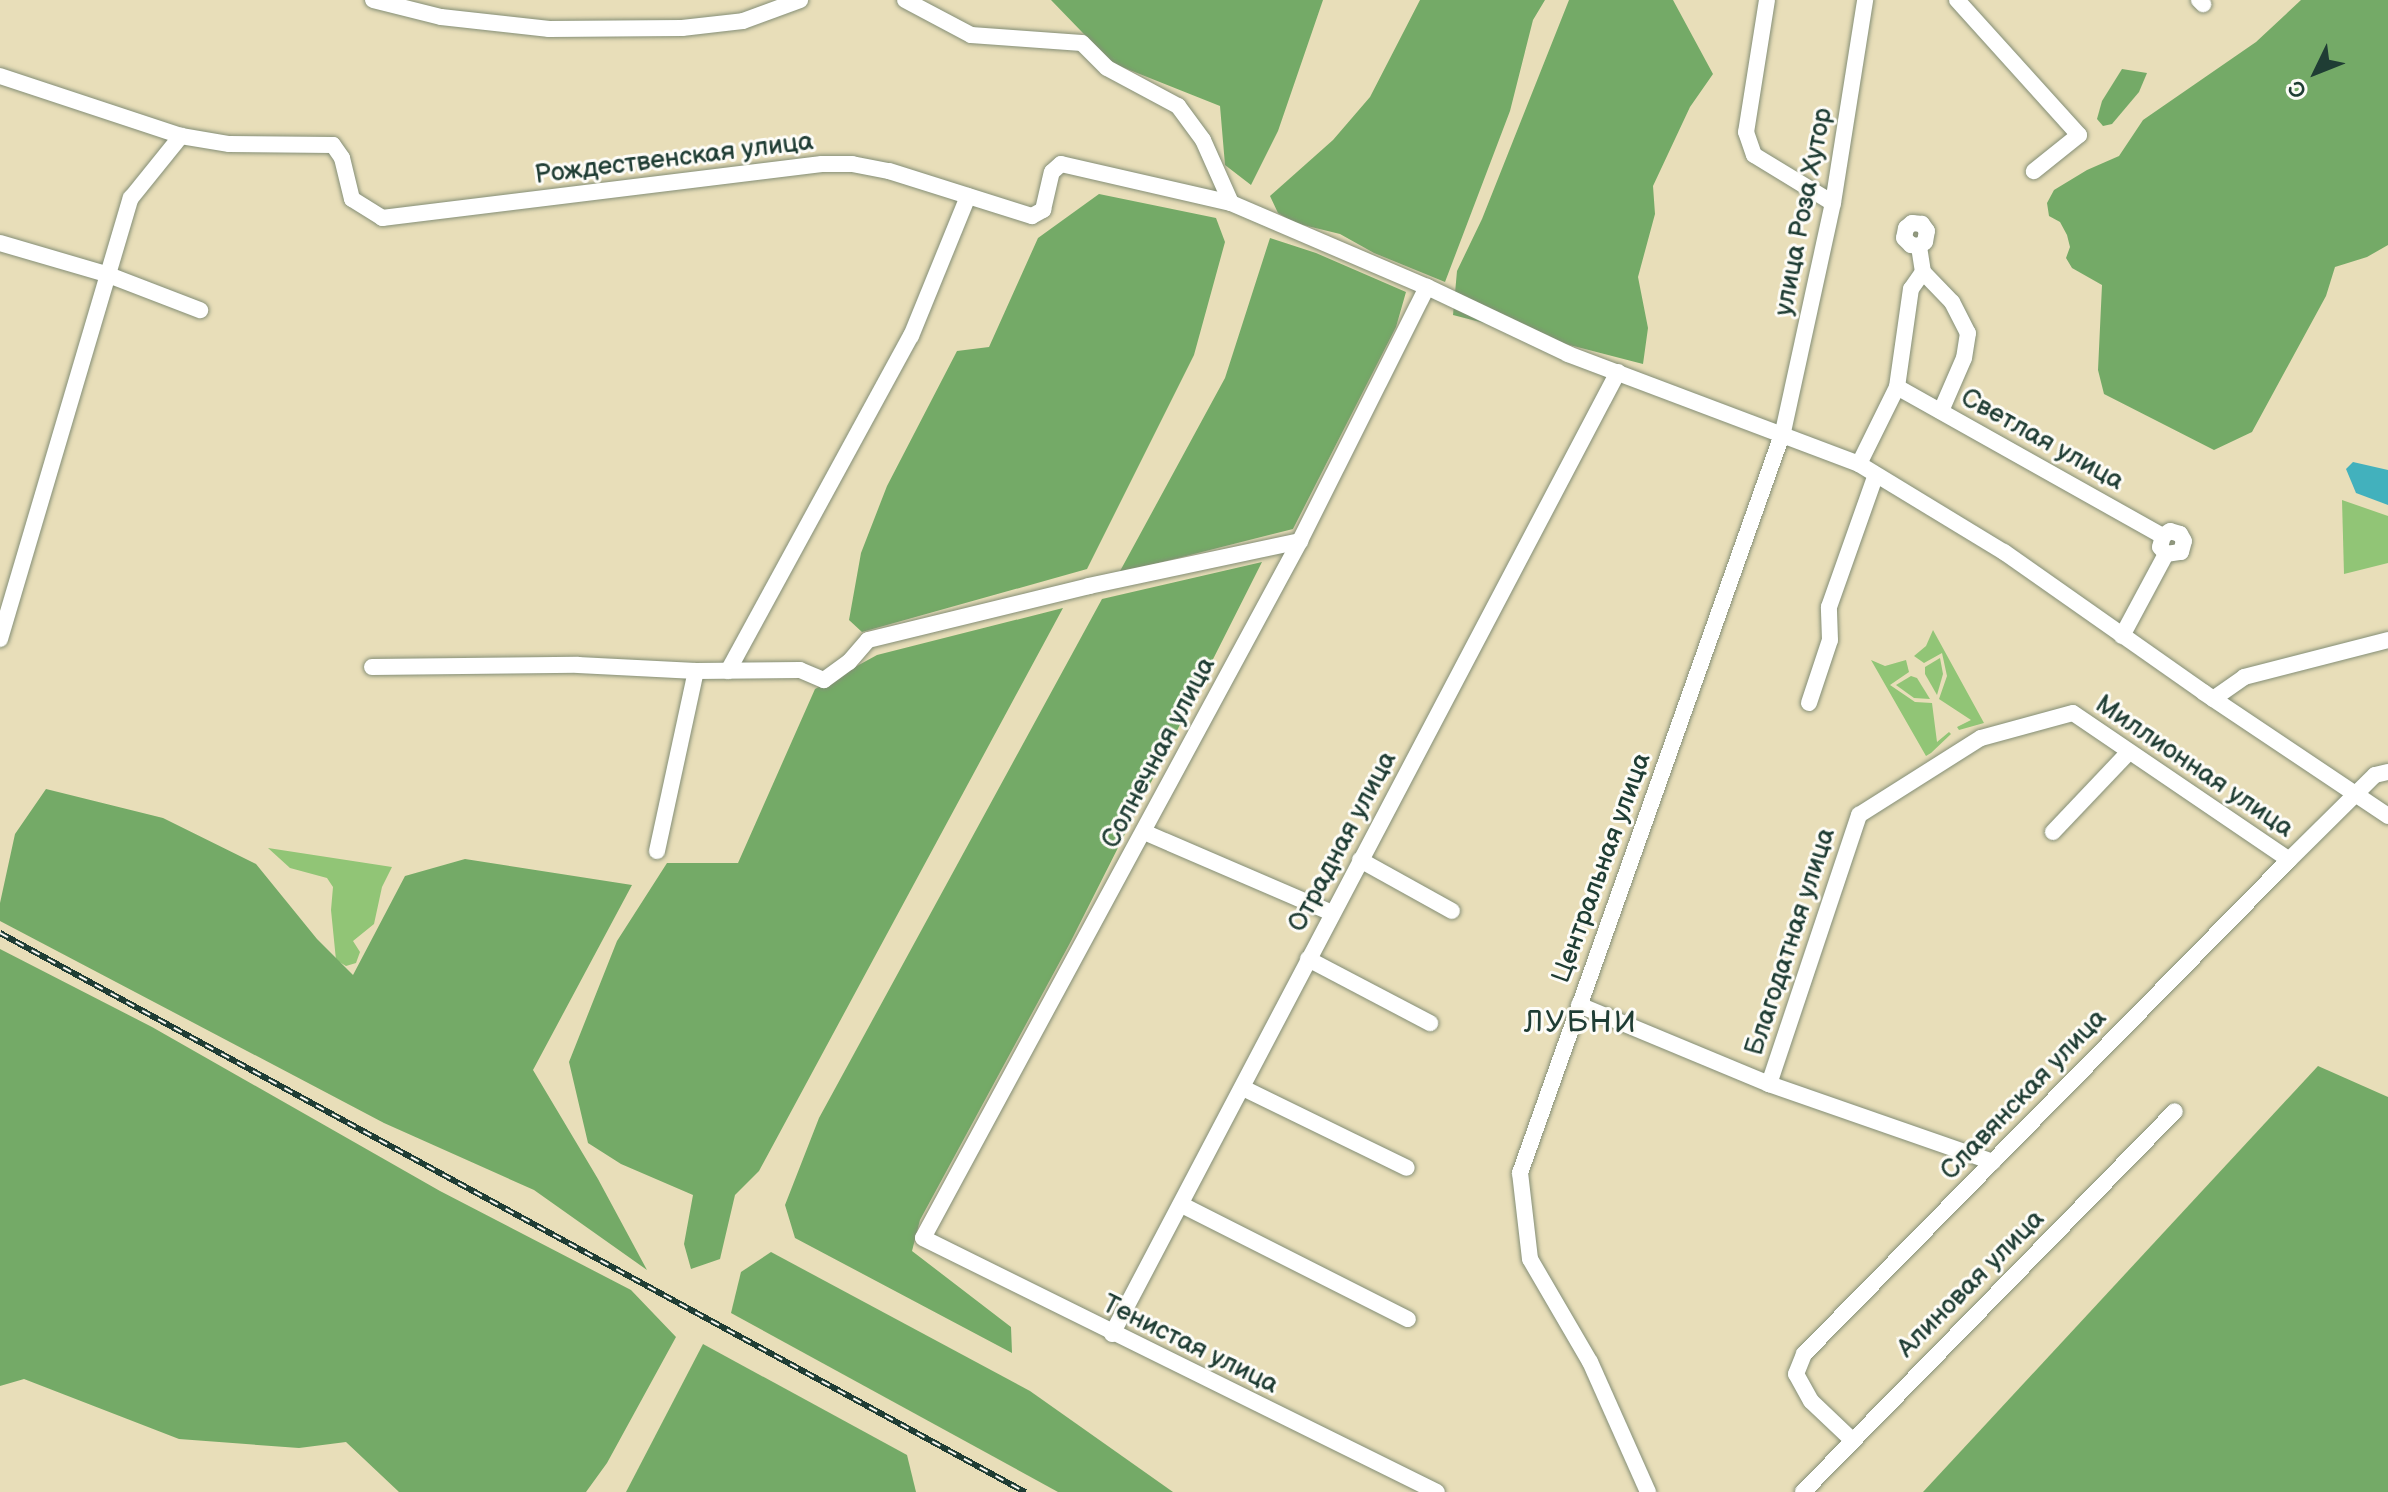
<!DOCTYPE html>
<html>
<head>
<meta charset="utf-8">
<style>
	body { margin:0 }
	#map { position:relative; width:2388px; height:1492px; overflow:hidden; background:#e8deb9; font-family:"Balsamiq Sans",sans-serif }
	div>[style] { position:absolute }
	.green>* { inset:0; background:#91c576 }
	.forest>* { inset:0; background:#74aa67 }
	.water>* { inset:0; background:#42b1bd }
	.roads { filter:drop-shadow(0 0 2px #848e76) drop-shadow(0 0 2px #848e76) }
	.minor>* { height:16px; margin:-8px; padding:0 8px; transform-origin:8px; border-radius:8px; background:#fff }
	.rail>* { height:6px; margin-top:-3px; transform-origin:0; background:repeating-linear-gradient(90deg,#fdfcf7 0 9px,#1f3d34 0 18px); box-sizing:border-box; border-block:2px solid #1f3d34 }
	span { translate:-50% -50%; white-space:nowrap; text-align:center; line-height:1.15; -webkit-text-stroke:6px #fdfcf7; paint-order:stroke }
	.street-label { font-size:26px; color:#1f3d34 }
	.quarter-label { font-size:30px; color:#1f3d34; letter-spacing:2px }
	.north { position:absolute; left:2276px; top:32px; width:80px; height:80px; -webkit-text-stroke:6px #fdfcf7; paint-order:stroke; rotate:227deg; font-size:22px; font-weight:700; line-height:32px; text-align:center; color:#1f3d34 }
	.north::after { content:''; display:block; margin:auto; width:28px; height:36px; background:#1f3d34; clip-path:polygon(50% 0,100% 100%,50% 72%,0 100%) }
</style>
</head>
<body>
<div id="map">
	<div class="green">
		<div style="clip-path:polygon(2342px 500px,2388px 516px,2388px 563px,2344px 574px)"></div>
		<div style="clip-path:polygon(1933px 630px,1984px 723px,1959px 730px,1957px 727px,1971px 720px,1939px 699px,1947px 676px,1942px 653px,1924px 663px,1914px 656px,1926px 646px)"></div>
		<div style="clip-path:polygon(1940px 658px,1943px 674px,1937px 695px,1925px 674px,1925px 667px)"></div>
		<div style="clip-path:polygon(1871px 660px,1885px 666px,1906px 660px,1909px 672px,1890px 685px,1915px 702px,1932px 703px,1937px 742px,1949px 732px,1951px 734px,1931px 753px,1926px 756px)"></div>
		<div style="clip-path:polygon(1911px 676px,1917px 678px,1930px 699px,1914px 698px,1896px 685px)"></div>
		<div style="clip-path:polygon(268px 848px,392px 867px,382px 887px,374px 924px,353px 941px,360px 952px,356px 963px,346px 966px,336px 960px,331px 910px,333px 887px,327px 878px,290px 868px)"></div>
	</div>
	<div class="forest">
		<div style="clip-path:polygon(1051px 0,1323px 0,1278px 131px,1251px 185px,1225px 165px,1220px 106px,1112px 63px)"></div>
		<div style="clip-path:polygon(1420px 0,1545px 0,1533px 20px,1510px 111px,1445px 282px,1374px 253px,1340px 234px,1295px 223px,1278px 213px,1270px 196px,1333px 140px,1370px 97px)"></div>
		<div style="clip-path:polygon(1569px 0,1673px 0,1713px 74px,1690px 107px,1653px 186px,1655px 214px,1638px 277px,1648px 328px,1643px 364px,1453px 315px,1457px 271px,1482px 219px)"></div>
		<div style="clip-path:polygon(2301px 0,2388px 0,2388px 245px,2367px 257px,2335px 267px,2326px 296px,2252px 432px,2214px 450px,2104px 394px,2098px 370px,2102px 285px,2072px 268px,2066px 258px,2070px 247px,2067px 235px,2060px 222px,2049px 216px,2047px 203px,2054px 190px,2087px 170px,2119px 156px,2143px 120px,2256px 42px)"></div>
		<div style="clip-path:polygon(2122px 69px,2147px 73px,2139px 92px,2112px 124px,2103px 126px,2097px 119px,2102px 101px)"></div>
		<div style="clip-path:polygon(1099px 194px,1216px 218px,1225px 242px,1194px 355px,1087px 569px,862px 632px,849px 620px,861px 553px,887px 486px,957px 351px,989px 347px,1038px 238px)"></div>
		<div style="clip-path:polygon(1270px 238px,1316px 253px,1406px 292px,1396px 327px,1293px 529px,1119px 573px,1225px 378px)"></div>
		<div style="clip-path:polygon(1262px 562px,1070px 943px,920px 1220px,912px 1251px,1011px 1327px,1012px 1353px,795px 1238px,785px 1205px,819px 1118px,1102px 599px)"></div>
		<div style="clip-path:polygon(1063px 608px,759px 1171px,735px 1195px,720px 1259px,691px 1269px,684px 1244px,693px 1195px,621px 1164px,588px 1143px,569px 1062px,617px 941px,667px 863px,738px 863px,815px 689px,877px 655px)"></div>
		<div style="clip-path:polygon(46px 789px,163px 818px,256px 864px,317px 939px,353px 975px,405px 876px,465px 859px,632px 885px,533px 1070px,598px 1179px,647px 1270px,534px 1190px,384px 1123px,0 921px,0 903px,15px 834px)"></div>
		<div style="clip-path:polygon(0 949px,152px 1027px,440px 1191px,631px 1290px,676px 1337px,607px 1463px,586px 1492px,399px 1492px,346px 1442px,299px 1448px,179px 1439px,24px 1379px,0 1386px)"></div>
		<div style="clip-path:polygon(2318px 1066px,2388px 1097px,2388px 1492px,1923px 1492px)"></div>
		<div style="clip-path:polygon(771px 1252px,1030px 1391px,1173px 1492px,1058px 1492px,731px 1313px,741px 1272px)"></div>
		<div style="clip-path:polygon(703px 1344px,907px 1455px,916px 1492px,626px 1492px)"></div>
	</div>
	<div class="water">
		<div style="clip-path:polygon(2353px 462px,2388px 470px,2388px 505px,2356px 493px,2346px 469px)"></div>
	</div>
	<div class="roads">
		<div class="minor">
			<div style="left:373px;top:0;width:70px;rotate:14deg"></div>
			<div style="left:441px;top:17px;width:109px;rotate:6.3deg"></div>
			<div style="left:549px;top:29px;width:133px;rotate:-0.4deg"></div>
			<div style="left:682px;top:28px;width:61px;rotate:-6.5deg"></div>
			<div style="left:743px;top:21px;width:61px;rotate:-20.2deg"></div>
			<div style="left:905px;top:0;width:75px;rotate:27.9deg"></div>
			<div style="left:971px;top:35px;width:111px;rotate:4.1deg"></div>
			<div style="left:1082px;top:43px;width:35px;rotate:45deg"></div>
			<div style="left:1107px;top:68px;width:81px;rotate:28.2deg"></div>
			<div style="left:1178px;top:106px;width:42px;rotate:53.7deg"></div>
			<div style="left:1203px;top:140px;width:69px;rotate:66deg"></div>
			<div style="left:1767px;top:0;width:134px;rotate:99deg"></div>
			<div style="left:1746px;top:132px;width:24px;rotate:71deg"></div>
			<div style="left:1754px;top:155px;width:92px;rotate:31.3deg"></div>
			<div style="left:1957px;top:0;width:182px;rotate:47.9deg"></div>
			<div style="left:2079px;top:135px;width:58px;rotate:141.3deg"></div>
			<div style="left:2199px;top:0;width:6px;rotate:45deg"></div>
			<div style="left:0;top:76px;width:191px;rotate:18.3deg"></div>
			<div style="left:181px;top:136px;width:49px;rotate:9.5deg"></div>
			<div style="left:229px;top:144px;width:104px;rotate:0.6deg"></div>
			<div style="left:333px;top:145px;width:16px;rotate:55deg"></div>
			<div style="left:342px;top:158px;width:42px;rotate:76.3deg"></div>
			<div style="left:352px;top:199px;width:36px;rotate:32deg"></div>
			<div style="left:382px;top:218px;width:443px;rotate:-7deg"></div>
			<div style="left:822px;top:164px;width:30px"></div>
			<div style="left:852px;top:164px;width:38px;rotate:11deg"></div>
			<div style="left:889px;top:171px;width:150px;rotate:17.5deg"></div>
			<div style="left:1032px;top:216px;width:13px;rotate:-29deg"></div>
			<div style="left:1043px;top:210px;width:39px;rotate:-77deg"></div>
			<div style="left:1052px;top:172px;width:12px;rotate:-42deg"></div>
			<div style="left:1061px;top:164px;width:174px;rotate:12.9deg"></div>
			<div style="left:1231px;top:203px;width:213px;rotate:23.2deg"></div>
			<div style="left:1427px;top:287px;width:156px;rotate:25.4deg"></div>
			<div style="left:1568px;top:354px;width:311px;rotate:20.7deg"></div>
			<div style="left:1859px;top:464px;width:170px;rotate:31.3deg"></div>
			<div style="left:2004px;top:552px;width:243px;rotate:35.1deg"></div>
			<div style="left:2203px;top:692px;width:223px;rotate:33.8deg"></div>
			<div style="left:0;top:243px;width:110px;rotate:16.3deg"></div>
			<div style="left:106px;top:274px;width:101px;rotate:21deg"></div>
			<div style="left:1923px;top:272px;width:42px;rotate:46deg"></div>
			<div style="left:1952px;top:302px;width:35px;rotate:63deg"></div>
			<div style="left:1968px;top:333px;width:25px;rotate:99deg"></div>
			<div style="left:1964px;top:358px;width:58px;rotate:113.5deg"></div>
			<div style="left:1427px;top:287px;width:284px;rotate:116.6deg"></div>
			<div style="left:1300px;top:541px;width:792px;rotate:118.41deg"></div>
			<div style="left:923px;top:1238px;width:573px;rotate:26.3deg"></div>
			<div style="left:1897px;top:387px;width:305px;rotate:29.3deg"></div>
			<div style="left:2163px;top:536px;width:11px;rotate:105deg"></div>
			<div style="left:2160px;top:547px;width:9px;rotate:49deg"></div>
			<div style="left:2166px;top:554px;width:15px;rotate:-8deg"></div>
			<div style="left:2181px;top:552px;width:11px;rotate:-75deg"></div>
			<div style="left:2184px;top:541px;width:8px;rotate:-120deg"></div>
			<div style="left:2180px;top:534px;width:10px;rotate:-163deg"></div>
			<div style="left:2170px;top:531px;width:9px;rotate:144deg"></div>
			<div style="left:1859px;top:464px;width:86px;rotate:-63.7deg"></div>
			<div style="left:1897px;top:387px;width:99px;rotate:-81.9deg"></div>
			<div style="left:1911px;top:289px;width:21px;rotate:-55deg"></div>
			<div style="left:1923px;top:272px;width:26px;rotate:-99deg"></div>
			<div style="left:1919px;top:246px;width:7px;rotate:-34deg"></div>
			<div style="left:1925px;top:242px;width:11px;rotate:-80deg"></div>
			<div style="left:1927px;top:231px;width:9px;rotate:-126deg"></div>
			<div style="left:1922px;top:224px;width:10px;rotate:-174deg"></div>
			<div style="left:1912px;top:223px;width:8px;rotate:140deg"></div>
			<div style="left:1906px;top:228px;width:10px;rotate:101deg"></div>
			<div style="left:1904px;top:238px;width:10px;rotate:45deg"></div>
			<div style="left:1911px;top:245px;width:8px;rotate:7deg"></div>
			<div style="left:2122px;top:636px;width:93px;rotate:-61.8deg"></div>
			<div style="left:0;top:639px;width:460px;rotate:-73.5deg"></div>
			<div style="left:131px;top:198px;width:80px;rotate:-51.1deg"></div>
			<div style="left:372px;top:667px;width:206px;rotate:-0.6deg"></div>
			<div style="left:578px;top:665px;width:118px;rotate:2.9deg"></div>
			<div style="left:696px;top:671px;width:104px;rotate:-0.6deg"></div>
			<div style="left:800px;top:670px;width:26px;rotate:23deg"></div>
			<div style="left:824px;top:680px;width:31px;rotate:-36deg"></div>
			<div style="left:849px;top:662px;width:29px;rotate:-49deg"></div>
			<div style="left:868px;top:640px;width:228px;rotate:-13.7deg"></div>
			<div style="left:1089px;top:586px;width:216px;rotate:-12deg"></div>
			<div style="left:728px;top:671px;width:382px;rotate:-61.4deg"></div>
			<div style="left:911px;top:336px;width:151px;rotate:-67.8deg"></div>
			<div style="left:2213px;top:699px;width:38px;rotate:-35deg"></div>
			<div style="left:2244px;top:677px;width:149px;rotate:-14.4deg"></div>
			<div style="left:1809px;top:703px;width:66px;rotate:-71.6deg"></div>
			<div style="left:1830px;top:640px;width:33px;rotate:-92deg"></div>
			<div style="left:1829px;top:607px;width:138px;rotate:-70.5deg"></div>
			<div style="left:1144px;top:832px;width:205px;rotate:23.3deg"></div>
			<div style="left:2053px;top:832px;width:109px;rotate:-46.5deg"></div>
			<div style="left:657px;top:851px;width:184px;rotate:-77.8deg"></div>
			<div style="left:1360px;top:860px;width:105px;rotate:29deg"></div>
			<div style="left:1308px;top:959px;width:138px;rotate:27.7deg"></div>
			<div style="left:1579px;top:1005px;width:206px;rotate:22.6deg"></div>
			<div style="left:1769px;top:1084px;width:237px;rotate:19.2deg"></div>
			<div style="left:1769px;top:1084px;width:284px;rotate:-71.5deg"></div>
			<div style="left:1859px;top:815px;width:144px;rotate:-32.3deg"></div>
			<div style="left:1981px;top:738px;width:95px;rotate:-15.2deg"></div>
			<div style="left:2073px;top:713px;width:261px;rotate:34.2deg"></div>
			<div style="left:1243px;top:1088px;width:182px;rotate:26deg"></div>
			<div style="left:1182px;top:1205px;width:253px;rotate:26.8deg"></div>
			<div style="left:1112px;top:1334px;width:1087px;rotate:-62.26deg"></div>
			<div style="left:1851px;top:1439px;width:55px;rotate:-136.5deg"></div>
			<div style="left:1811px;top:1401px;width:31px;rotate:-119deg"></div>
			<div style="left:1796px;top:1374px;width:22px;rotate:-68deg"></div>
			<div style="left:1804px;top:1354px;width:692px;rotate:-45.53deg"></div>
			<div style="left:2289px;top:860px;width:121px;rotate:-44.7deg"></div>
			<div style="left:2375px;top:775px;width:13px;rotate:-13deg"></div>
			<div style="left:1648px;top:1492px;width:142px;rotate:-114deg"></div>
			<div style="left:1590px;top:1362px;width:119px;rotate:-120.2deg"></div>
			<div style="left:1530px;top:1259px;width:87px;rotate:-96.6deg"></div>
			<div style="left:1520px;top:1173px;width:786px;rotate:-70.46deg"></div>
			<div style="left:1783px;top:432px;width:234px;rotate:-77.7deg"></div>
			<div style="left:1833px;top:203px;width:206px;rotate:-81deg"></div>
			<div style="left:1803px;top:1492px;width:532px;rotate:-45.68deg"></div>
		</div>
	</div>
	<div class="rail">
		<div style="left:0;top:933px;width:1168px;rotate:28.61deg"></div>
	</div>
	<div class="street-label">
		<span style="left:674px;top:159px;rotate:-7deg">Рождественская улица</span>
		<span style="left:1804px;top:212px;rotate:-79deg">улица Роза Хутор</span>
		<span style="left:2042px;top:440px;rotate:29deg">Светлая улица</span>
		<span style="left:1159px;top:753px;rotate:-62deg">Солнечная улица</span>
		<span style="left:2194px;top:767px;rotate:34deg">Миллионная улица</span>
		<span style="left:1343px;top:842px;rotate:-62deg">Отрадная улица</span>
		<span style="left:1602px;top:868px;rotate:-70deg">Центральная улица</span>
		<span style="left:1791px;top:942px;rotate:-72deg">Благодатная улица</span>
		<span style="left:2024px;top:1095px;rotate:-46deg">Славянская улица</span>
		<span style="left:1971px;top:1284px;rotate:-45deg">Алиновая улица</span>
		<span style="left:1190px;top:1345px;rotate:26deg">Тенистая улица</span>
	</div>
	<div class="quarter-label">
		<span style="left:1581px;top:1023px">ЛУБНИ</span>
	</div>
	<div class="north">С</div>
</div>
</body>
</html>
